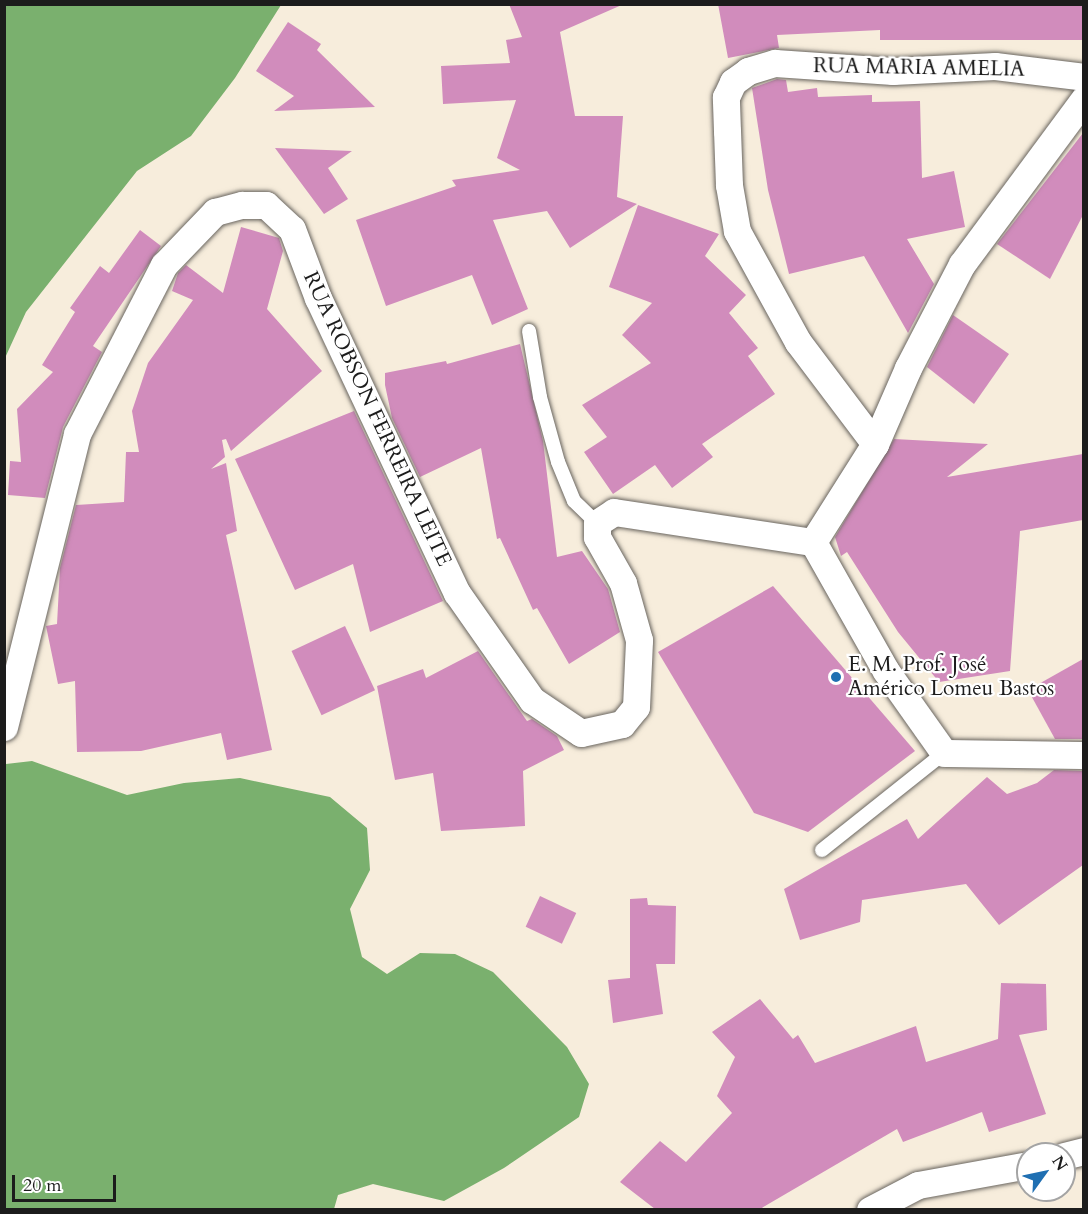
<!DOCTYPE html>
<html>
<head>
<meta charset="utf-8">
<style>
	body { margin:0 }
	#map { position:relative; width:1088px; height:1214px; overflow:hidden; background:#f7eddc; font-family:Cardo,serif }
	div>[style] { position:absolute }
	.forest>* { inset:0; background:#7ab06e }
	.building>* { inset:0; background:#d18cbc; transform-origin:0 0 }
	.roads { filter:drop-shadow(0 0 2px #69655f) drop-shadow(0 0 2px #69655f) }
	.service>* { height:14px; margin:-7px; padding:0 7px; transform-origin:7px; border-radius:7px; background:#fff }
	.minor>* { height:27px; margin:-13.5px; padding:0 13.5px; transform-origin:13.5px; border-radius:13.5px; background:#fff }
	.dots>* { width:16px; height:16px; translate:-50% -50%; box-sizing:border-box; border:3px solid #fff; border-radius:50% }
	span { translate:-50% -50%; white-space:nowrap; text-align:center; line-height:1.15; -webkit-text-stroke:4.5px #fff; paint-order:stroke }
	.street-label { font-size:21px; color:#1c1c1c }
	.poi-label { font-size:21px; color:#1c1c1c }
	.left { translate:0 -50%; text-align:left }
	.frame { position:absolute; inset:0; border:6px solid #1c1c1c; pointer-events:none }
	.north { position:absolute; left:1016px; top:1142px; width:60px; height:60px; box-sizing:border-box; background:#fff; border:2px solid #a4a4a4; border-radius:50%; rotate:57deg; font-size:16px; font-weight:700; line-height:24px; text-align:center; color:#1c1c1c }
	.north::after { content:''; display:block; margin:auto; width:21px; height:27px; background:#1f6fb2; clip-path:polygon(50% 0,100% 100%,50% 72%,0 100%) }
	.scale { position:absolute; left:12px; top:1175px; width:104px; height:27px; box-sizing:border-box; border:3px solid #1c1c1c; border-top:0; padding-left:8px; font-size:18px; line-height:21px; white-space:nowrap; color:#1c1c1c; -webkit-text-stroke:4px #fff; paint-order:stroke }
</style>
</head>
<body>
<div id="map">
	<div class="forest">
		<div style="clip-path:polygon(5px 4px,281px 5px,235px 78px,191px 136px,137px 171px,26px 312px,5px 358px)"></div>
		<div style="clip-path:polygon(32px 761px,127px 795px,184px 783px,240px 778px,330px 797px,367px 828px,370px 870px,350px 909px,362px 957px,387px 974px,420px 953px,455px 954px,493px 972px,567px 1047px,589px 1084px,579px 1117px,504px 1168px,444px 1201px,373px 1184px,338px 1195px,334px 1209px,5px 1209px,5px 769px,6px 764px)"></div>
	</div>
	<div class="building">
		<div style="clip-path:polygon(509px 4px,624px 4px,560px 32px,575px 116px,623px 116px,617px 197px,637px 204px,570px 248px,547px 211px,493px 220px,528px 309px,492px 325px,472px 275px,386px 306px,356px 220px,456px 186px,452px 180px,520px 170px,497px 158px,516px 100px,443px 104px,441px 66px,510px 63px,506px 40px,522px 37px)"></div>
		<div style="clip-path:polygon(718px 4px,1083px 4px,1083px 40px,880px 40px,880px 30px,777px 35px,779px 48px,728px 58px)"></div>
		<div style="clip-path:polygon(288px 22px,321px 44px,317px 50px,375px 107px,274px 111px,294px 96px,256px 71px)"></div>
		<div style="clip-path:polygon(777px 79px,786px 80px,788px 92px,817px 88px,818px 97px,872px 95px,872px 102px,920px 101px,922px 178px,954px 171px,965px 227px,907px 239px,934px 284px,908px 333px,864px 256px,789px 274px,768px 190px,752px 88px)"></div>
		<div style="clip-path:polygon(1083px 133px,1083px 215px,1050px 279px,997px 244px)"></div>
		<div style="clip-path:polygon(275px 148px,352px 151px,328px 168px,348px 199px,324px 214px)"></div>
		<div style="clip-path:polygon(638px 205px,719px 234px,705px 256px,746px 295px,729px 313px,758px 348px,748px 356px,775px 394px,702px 444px,713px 457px,672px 488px,655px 465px,613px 494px,584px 452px,607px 437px,582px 405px,651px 363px,622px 335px,652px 303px,609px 287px)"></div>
		<div style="clip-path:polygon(241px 227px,279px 238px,283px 251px,267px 309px,322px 371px,231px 451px,226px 439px,222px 440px,225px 457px,211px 469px,226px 463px,237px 531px,226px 535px,272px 750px,227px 760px,221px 733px,141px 751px,77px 752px,75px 681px,58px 684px,46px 626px,57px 624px,60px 568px,76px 505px,124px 502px,126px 452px,139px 452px,132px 411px,148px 363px,193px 300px,172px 291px,178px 273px,186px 265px,223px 293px)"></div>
		<div style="clip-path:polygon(140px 230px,161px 246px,93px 346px,102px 352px,63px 427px,45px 498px,8px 495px,10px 461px,21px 462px,17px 409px,53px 372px,42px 365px,75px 312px,70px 308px,100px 266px,109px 273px)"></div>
		<div style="clip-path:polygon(953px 315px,1009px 354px,974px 404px,927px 367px)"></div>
		<div style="clip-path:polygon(520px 344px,543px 441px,557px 557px,582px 551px,608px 589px,620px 632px,569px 664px,537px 608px,533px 610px,500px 538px,497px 539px,481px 448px,420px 477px,392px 418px,385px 385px,385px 373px,446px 361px,447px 364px)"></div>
		<div style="clip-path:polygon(354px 411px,443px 601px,370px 632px,353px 564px,295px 590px,235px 459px)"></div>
		<div style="clip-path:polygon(894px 439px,988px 444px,947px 477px,1083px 454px,1083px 520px,1020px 531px,1010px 671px,939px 682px,898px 632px,847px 552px,841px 556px,835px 537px)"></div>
		<div style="clip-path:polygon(773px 586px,915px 751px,808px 832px,754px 813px,658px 652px)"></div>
		<div style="left:345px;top:626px;width:71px;height:59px;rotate:65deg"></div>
		<div style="clip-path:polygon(478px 651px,527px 721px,532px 719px,557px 736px,564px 750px,523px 771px,525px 826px,441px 831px,433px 773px,395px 780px,377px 686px,423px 669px,426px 678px)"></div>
		<div style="clip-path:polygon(1083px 659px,1083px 739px,1055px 739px,1028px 690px)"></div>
		<div style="clip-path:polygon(1054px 770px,1083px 771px,1083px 865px,999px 925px,966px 884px,862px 900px,860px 922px,800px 940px,784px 889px,907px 819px,918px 839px,987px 777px,1007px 794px,1037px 783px)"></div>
		<div style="left:540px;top:896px;width:40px;height:34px;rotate:25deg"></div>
		<div style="clip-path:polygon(647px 898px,648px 905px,676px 906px,675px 964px,656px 964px,663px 1014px,613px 1023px,608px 980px,630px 978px,630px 899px)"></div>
		<div style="clip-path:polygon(1001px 983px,1046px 984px,1047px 1030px,1019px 1035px,1046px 1114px,989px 1132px,982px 1112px,903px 1142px,897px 1129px,760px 1209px,655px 1209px,620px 1182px,660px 1141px,686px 1162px,732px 1113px,717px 1096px,735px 1057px,712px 1032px,760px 999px,793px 1039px,798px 1035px,815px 1063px,916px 1026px,926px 1062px,998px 1039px)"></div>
	</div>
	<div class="roads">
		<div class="service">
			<div style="left:529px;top:331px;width:67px;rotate:80.5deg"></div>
			<div style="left:540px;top:397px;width:67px;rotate:74.5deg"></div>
			<div style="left:558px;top:462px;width:42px;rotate:67.7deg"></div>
			<div style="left:574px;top:501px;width:32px;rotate:44deg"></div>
			<div style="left:822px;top:850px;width:156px;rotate:-38.5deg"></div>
		</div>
		<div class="minor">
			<div style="left:875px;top:444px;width:128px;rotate:-127deg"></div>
			<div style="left:798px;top:342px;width:127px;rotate:-118.8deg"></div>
			<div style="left:737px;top:231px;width:47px;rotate:-99.9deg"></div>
			<div style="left:729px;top:185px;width:54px;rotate:-92.1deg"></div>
			<div style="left:727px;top:131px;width:34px;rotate:-92deg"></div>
			<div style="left:726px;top:97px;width:17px;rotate:-65deg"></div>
			<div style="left:733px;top:82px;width:19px;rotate:-36deg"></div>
			<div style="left:748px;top:71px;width:28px;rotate:-17deg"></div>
			<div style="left:775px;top:63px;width:118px;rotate:3.9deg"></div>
			<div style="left:893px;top:71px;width:102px;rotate:-2.8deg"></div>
			<div style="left:995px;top:66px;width:90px;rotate:7deg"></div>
			<div style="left:813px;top:542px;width:116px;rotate:-57.7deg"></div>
			<div style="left:875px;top:444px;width:83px;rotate:-66.5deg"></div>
			<div style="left:908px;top:368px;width:117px;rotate:-62.6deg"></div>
			<div style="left:962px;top:264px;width:205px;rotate:-53.5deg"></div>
			<div style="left:813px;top:542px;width:148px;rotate:60.5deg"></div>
			<div style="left:886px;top:671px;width:100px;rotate:54.7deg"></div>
			<div style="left:944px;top:753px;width:140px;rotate:0.8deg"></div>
			<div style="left:4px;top:727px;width:302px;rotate:-76deg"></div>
			<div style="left:77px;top:434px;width:190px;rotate:-62.8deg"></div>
			<div style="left:164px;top:265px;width:74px;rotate:-46.1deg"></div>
			<div style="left:215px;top:212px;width:28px;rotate:-15deg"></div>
			<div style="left:242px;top:205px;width:24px"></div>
			<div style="left:266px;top:205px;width:35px;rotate:43deg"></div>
			<div style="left:292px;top:229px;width:74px;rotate:69.4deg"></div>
			<div style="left:318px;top:298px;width:326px;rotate:64.8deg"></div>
			<div style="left:457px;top:593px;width:131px;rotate:55deg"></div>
			<div style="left:532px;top:700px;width:59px;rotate:34deg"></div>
			<div style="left:581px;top:733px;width:42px;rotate:-12.4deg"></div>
			<div style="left:622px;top:724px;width:22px;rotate:-51deg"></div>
			<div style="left:636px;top:707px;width:67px;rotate:-87.4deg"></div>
			<div style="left:639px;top:640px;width:59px;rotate:-105.7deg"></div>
			<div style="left:623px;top:583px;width:53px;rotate:-119.5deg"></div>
			<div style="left:597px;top:537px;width:14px;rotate:-90deg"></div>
			<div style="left:597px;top:523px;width:20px;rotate:-33deg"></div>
			<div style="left:614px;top:512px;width:201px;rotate:8.6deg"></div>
			<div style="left:1064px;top:1156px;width:21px;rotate:-14deg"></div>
			<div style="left:870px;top:1210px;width:54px;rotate:-27.5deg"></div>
			<div style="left:918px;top:1185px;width:112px;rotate:-10.3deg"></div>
		</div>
	</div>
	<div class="dots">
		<div style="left:836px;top:677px;background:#1f6fb2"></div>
	</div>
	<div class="street-label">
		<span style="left:919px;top:68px;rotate:1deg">RUA MARIA AMELIA</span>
		<span style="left:377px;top:419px;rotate:65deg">RUA ROBSON FERREIRA LEITE</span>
	</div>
	<div class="poi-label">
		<span class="left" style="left:848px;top:677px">E. M. Prof. José<br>Américo Lomeu Bastos</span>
	</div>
	<div class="frame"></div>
	<div class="north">N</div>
	<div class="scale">20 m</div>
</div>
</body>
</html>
